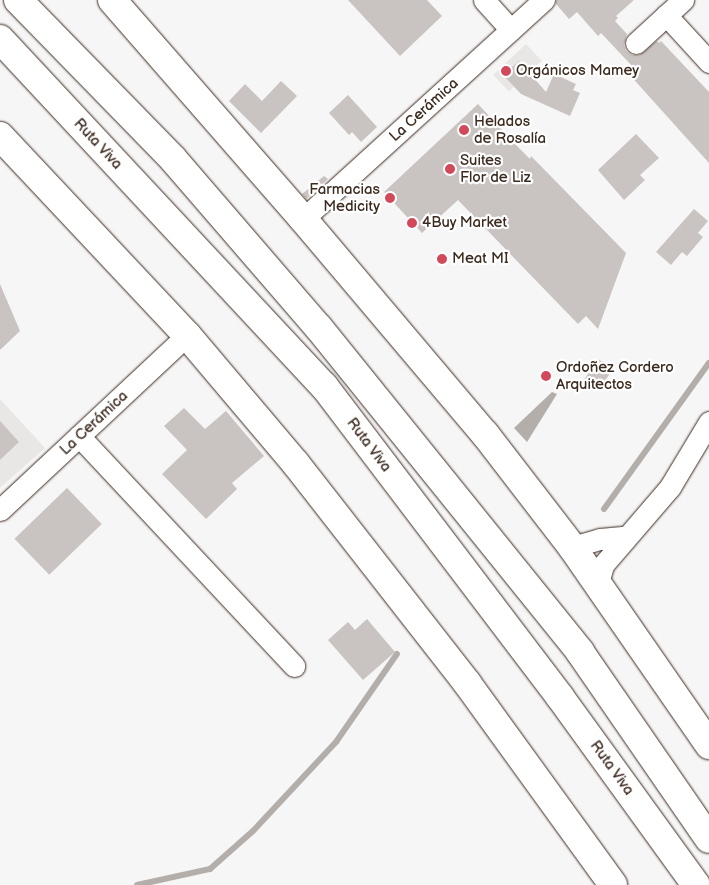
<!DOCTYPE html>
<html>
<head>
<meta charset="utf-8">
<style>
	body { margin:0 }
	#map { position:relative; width:709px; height:885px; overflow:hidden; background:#f7f6f6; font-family:"Balsamiq Sans",sans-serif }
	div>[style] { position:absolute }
	.built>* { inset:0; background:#e9e7e6; transform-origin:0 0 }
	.water>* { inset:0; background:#b4aeaa }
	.stream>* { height:6px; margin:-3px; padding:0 3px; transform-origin:3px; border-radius:3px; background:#b4aeaa }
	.building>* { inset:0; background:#c9c3c1; transform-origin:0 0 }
	.roads { filter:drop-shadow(0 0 1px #3b2a1e) drop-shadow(0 0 1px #3b2a1e) }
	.street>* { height:21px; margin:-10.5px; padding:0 10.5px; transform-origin:10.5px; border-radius:10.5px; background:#fff }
	.primary>* { height:28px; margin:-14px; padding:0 14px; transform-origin:14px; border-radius:14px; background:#fff }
	.highway>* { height:28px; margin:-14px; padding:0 14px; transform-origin:14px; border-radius:14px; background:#fff }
	.dots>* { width:14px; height:14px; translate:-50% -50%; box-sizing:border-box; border:2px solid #fff; border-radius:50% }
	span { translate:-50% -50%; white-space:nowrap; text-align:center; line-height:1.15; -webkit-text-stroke:4.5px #fff; paint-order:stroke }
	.poi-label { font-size:15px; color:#3b2a1e }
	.left { translate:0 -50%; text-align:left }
	.right { translate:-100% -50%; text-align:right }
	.street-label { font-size:15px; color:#3b2a1e }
</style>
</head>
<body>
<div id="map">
	<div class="built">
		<div style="left:526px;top:44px;width:23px;height:45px;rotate:47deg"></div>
		<div style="clip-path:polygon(0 399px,45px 448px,0 488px)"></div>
	</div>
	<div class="water">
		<div style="clip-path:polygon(552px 392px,557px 394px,527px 442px,514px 428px)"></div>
	</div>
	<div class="stream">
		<div style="left:604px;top:509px;width:180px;rotate:-54.3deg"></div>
		<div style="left:137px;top:885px;width:75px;rotate:-12.4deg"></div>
		<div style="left:210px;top:869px;width:57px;rotate:-41.5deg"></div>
		<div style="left:253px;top:831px;width:122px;rotate:-47deg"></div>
		<div style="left:336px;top:742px;width:107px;rotate:-55.3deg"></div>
	</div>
	<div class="building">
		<div style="clip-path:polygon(348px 0,427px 0,442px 16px,400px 56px)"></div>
		<div style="clip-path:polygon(556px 0,634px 0,616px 16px,618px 18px,615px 21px,627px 34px,624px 45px,626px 51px,632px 55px,639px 55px,657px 41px,659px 43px,661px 41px,709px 92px,709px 163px,628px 73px,634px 68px,601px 33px,598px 36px,577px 12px,569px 19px,556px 4px)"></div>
		<div style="clip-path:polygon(519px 61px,546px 92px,554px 74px,576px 84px,573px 90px,580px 93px,570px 116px,521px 94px,503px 75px)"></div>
		<div style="clip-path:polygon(281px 81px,297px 96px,261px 133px,229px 101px,245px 84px,262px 101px)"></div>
		<div style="clip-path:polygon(348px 95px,377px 127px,361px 142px,352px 132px,349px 135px,329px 113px)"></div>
		<div style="clip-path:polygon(478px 104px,518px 147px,530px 159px,531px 156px,626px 253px,598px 329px,586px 316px,578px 324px,458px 200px,422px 233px,384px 192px)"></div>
		<div style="clip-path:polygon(636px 134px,659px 158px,640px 175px,645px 180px,624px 200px,598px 170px)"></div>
		<div style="clip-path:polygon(324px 176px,328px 179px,306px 199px,302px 194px)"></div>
		<div style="clip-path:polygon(694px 209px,708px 221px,698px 233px,703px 237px,687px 256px,682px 252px,671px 265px,656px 252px)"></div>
		<div style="clip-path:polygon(0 284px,20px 331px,0 350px)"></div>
		<div style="left:598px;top:359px;width:18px;height:26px;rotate:34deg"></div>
		<div style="clip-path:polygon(184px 408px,205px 429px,226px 411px,264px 456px,232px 483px,237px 489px,206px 519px,162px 474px,187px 450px,164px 426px)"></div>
		<div style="clip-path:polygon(0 421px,19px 442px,0 460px)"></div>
		<div style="left:67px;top:488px;width:50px;height:73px;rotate:46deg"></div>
		<div style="clip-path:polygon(367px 619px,395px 652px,363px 680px,328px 640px,348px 622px,355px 630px)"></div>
	</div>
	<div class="roads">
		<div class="street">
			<div style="left:484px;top:0;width:40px;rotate:48deg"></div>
			<div style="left:666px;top:15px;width:64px;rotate:47.5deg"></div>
			<div style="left:636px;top:43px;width:64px;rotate:-42.5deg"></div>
			<div style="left:303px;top:219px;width:326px;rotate:-42.3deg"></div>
			<div style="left:79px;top:436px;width:315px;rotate:46.9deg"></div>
			<div style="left:0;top:510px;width:256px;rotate:-43.1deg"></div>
			<div style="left:572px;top:547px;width:29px;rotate:-16deg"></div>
			<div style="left:600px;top:539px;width:25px;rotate:-5deg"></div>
			<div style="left:598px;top:583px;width:19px;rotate:-74deg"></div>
			<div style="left:603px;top:565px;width:103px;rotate:-49.3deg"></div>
			<div style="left:670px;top:487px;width:76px;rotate:-59deg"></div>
		</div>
		<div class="primary">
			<div style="left:112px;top:0;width:291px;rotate:48.9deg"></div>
			<div style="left:303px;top:219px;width:282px;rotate:49.8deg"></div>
			<div style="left:485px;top:434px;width:143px;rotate:52.4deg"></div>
			<div style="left:572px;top:547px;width:241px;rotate:55.3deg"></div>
			<div style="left:0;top:136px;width:273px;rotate:46.8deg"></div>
			<div style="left:187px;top:335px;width:169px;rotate:49.8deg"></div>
			<div style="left:296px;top:464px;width:278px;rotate:52deg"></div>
			<div style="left:467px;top:683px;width:249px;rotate:54.1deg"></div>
		</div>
		<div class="highway">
			<div style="left:18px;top:0;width:222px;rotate:45.7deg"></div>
			<div style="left:173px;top:159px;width:223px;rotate:49.2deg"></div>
			<div style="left:319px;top:328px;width:416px;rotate:51.1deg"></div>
			<div style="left:580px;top:652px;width:227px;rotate:55.4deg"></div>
			<div style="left:0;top:39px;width:475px;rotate:47deg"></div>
			<div style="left:324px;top:386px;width:390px;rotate:52.8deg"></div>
			<div style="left:560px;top:697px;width:232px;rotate:54.1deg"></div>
		</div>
	</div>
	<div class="dots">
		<div style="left:506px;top:71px;background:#d1495b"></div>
		<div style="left:464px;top:130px;background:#d1495b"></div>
		<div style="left:450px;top:169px;background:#d1495b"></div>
		<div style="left:390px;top:198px;background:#d1495b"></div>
		<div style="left:412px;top:223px;background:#d1495b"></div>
		<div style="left:442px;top:259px;background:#d1495b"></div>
		<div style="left:546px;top:376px;background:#d1495b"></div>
	</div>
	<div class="poi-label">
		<span class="left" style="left:516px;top:71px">Orgánicos Mamey</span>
		<span class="left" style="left:474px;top:130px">Helados<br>de Rosalía</span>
		<span class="left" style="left:460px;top:169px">Suites<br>Flor de Liz</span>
		<span class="right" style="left:380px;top:198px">Farmacias<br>Medicity</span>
		<span class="left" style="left:422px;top:223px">4Buy Market</span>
		<span class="left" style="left:452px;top:259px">Meat MI</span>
		<span class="left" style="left:556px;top:376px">Ordoñez Cordero<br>Arquitectos</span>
	</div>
	<div class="street-label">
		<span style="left:424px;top:110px;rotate:-42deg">La Cerámica</span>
		<span style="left:98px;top:144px;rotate:47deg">Ruta Viva</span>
		<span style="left:94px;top:423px;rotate:-43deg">La Cerámica</span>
		<span style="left:369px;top:445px;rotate:53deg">Ruta Viva</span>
		<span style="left:612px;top:768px;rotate:54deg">Ruta Viva</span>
	</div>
</div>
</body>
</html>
